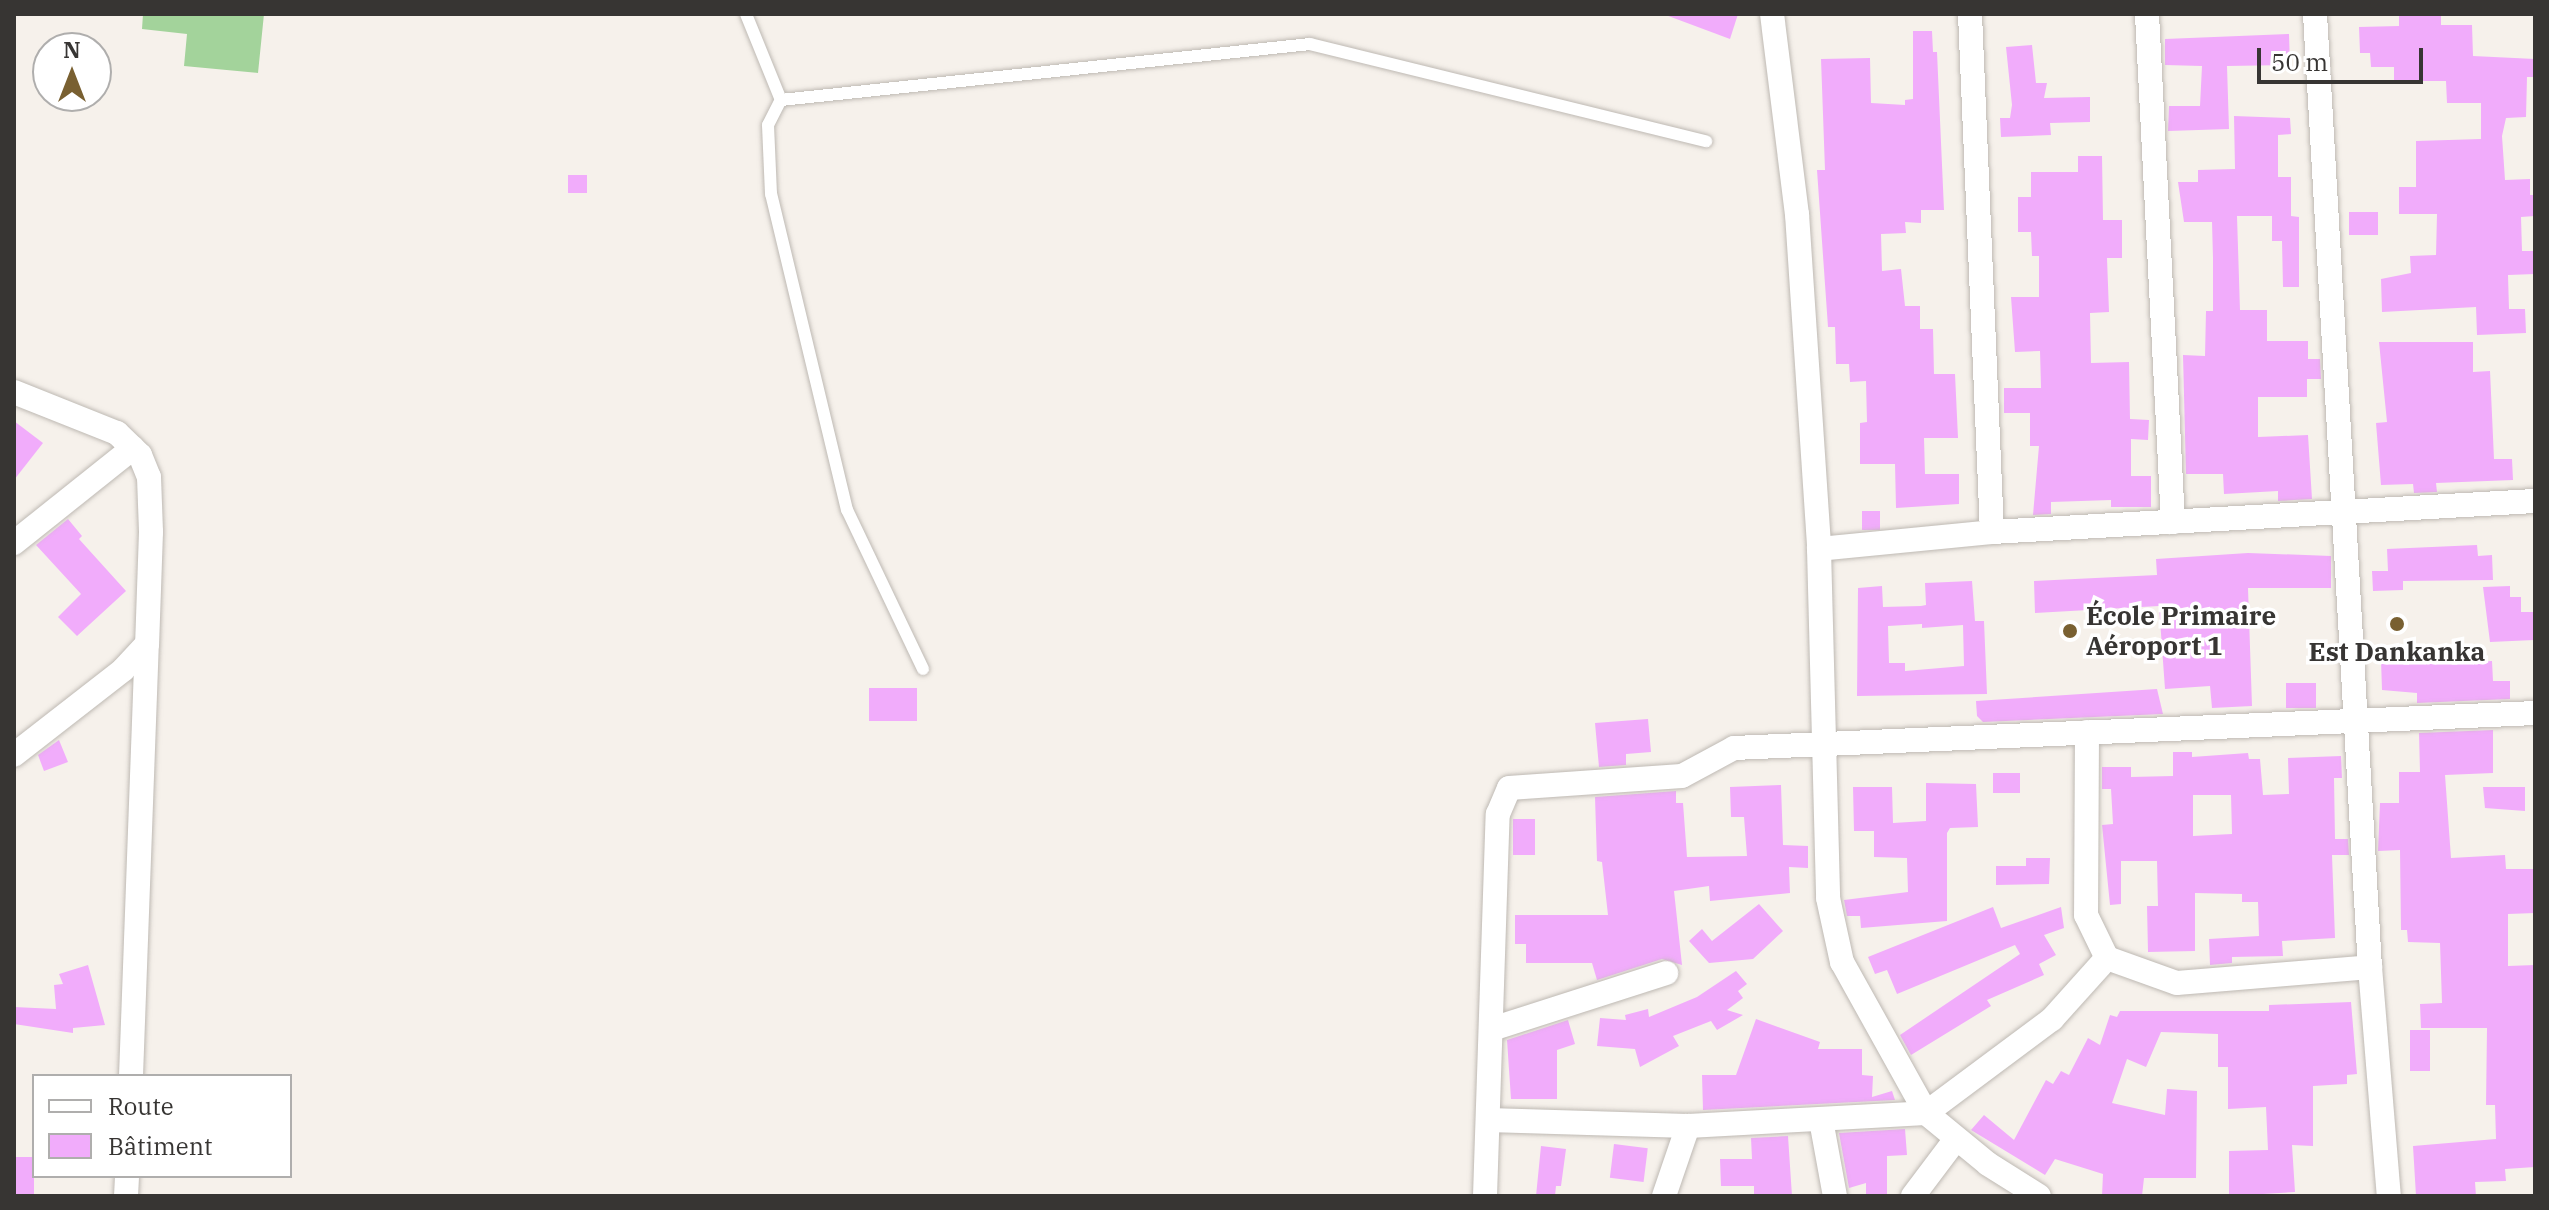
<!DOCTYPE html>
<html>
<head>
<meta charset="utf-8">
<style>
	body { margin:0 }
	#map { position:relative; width:2549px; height:1210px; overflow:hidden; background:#f6f1eb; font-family:"IBM Plex Serif",serif }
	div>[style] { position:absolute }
	.green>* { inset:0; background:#a3d39b }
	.building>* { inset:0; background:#f1acfb; transform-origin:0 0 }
	.roads { filter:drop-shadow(0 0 2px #beb9b3) drop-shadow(0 0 2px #beb9b3) }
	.service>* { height:12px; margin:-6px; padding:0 6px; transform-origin:6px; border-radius:6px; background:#fff }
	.minor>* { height:24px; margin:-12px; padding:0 12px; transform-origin:12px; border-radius:12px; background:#fff }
	.dots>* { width:22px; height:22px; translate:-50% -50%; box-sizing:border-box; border:4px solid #fff; border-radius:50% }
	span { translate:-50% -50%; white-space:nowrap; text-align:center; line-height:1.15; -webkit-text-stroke:7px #fff; paint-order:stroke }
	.poi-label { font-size:26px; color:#373533; font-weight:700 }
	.left { translate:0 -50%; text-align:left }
	.frame { position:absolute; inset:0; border:16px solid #373533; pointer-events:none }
	.legend { position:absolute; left:32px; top:1074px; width:260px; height:104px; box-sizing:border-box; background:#fff; border:2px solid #afaead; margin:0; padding:10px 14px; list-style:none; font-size:24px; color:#373533 }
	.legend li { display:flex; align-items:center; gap:16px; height:40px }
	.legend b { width:40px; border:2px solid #afaead }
	.north { position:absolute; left:32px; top:32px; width:80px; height:80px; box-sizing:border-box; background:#fff; border:2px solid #afaead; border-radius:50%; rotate:0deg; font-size:22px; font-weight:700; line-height:32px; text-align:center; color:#373533 }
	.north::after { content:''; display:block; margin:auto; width:28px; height:36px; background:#796031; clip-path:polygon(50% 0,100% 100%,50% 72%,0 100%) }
	.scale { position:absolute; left:2257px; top:48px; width:166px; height:36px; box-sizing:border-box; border:4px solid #373533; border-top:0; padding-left:10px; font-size:24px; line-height:28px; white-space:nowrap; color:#373533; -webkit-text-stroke:6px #fff; paint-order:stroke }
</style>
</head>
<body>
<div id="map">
	<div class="green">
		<div style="clip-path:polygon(143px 14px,264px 14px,258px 73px,184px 66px,187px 34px,142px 29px)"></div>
	</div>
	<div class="building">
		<div style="clip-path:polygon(1663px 14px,1738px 14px,1730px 39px)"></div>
		<div style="clip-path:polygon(2399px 14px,2441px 14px,2441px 25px,2472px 25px,2473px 56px,2535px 59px,2535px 77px,2527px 77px,2526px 117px,2506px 118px,2502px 136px,2505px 180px,2530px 179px,2530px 195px,2535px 195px,2535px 216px,2521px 217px,2522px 251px,2535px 251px,2535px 274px,2508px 275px,2509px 309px,2525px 309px,2526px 333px,2477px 335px,2476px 307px,2382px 312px,2381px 279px,2411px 273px,2410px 256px,2436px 255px,2437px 214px,2399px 214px,2399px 187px,2416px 187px,2416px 141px,2481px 139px,2481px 103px,2447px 103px,2446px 81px,2394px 81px,2394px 67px,2371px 67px,2370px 53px,2360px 53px,2359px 27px,2399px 26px)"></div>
		<div style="clip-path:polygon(1913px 31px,1932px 31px,1933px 52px,1937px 52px,1944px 210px,1921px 210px,1921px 223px,1905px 222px,1906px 233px,1881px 234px,1882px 271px,1901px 269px,1905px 306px,1920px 306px,1920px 329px,1933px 329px,1934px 374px,1955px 374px,1958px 438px,1924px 438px,1925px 474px,1959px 474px,1959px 504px,1896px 508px,1895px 464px,1860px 464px,1860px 423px,1867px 422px,1866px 381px,1850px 382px,1849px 364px,1836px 364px,1835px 327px,1828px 327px,1817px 170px,1825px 170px,1821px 59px,1870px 58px,1871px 103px,1905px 105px,1905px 100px,1913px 99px)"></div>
		<div style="clip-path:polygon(2289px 34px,2290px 65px,2227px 66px,2229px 129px,2168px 131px,2169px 106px,2200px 106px,2202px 66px,2165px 65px,2165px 39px)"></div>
		<div style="clip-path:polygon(2032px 45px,2036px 83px,2047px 83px,2044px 98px,2090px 97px,2090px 122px,2050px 123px,2051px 135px,2001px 137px,2000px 118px,2010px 118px,2012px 105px,2006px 47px)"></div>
		<div style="clip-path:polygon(2234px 116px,2290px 118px,2291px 134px,2278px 135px,2278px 177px,2291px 177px,2291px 216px,2299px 217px,2299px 287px,2283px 287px,2282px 241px,2272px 241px,2272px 216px,2237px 216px,2240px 310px,2267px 310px,2267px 341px,2308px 341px,2308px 359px,2320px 359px,2321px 379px,2307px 379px,2307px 397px,2258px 397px,2258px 437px,2308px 435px,2312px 499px,2278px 501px,2278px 491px,2224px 494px,2223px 474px,2186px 474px,2183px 355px,2205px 356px,2206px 311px,2213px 311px,2213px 258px,2212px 222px,2184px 222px,2178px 182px,2198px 182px,2198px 170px,2235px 169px)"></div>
		<div style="clip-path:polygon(2078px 156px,2102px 156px,2103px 220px,2122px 220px,2122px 258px,2107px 258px,2109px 312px,2090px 313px,2091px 363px,2129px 362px,2130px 419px,2149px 420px,2148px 440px,2131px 439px,2131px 476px,2151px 476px,2151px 507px,2111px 507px,2111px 500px,2051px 502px,2051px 514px,2033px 515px,2039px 446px,2030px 446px,2030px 413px,2004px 413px,2004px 388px,2041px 388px,2040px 351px,2015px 352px,2011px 297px,2039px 297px,2039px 256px,2032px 256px,2031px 232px,2018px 232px,2018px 197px,2031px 197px,2031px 172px,2078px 172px)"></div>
		<div style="left:568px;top:175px;width:19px;height:18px"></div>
		<div style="left:2349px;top:212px;width:29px;height:23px"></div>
		<div style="clip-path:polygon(2379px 342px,2473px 342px,2473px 372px,2490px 371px,2494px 459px,2512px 459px,2513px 480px,2436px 483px,2437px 492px,2414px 493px,2413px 484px,2381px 485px,2376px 423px,2387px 422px)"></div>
		<div style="clip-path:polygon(14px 421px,43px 443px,14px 480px)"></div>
		<div style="left:1862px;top:511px;width:18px;height:19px"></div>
		<div style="clip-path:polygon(68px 519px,82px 536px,79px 539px,126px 591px,77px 636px,58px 617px,81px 594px,36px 545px)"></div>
		<div style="clip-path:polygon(2477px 545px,2478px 556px,2492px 555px,2493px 580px,2403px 581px,2403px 590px,2373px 591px,2372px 571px,2388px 571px,2387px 549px)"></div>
		<div style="clip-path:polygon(2248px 553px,2331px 556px,2331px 588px,2248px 588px,2252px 706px,2212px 708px,2210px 686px,2165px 689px,2159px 606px,2035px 613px,2034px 581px,2157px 575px,2156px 559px)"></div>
		<div style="clip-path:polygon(evenodd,1972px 581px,1975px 621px,1984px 621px,1987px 694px,1857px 696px,1858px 588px,1882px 586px,1883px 607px,1921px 606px,1926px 605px,1925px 583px,1972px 581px,1922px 624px,1922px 628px,1963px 625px,1964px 666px,1905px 671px,1905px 663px,1889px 663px,1888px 626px,1922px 624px)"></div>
		<div style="clip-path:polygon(2510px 586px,2510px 597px,2521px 597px,2521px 612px,2533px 612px,2534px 640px,2490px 642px,2483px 587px)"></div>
		<div style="clip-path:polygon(2437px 657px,2438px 664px,2492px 661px,2493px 681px,2510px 681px,2510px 699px,2417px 703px,2417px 693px,2382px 690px,2381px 660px)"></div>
		<div style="left:2316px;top:683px;width:25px;height:30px;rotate:90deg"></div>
		<div style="left:869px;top:688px;width:48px;height:33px"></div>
		<div style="clip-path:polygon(2157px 689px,2163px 714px,1983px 722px,1977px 716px,1976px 701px)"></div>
		<div style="clip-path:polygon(1648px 719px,1651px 752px,1626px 754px,1626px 765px,1599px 767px,1595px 723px)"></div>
		<div style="clip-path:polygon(2493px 730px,2493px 773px,2445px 775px,2451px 858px,2505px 855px,2506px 869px,2535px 869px,2535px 913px,2508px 914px,2508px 966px,2535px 965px,2535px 1167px,2505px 1169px,2506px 1181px,2475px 1182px,2476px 1196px,2416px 1196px,2413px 1146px,2496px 1139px,2495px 1105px,2486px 1105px,2487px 1028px,2421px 1028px,2420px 1004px,2442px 1003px,2440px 943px,2408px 942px,2407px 930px,2401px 930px,2400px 850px,2378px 851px,2380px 803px,2399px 803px,2399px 772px,2420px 772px,2419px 733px)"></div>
		<div style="clip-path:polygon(59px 740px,68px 762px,44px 771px,38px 755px)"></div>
		<div style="clip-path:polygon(evenodd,2173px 752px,2192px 752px,2192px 757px,2248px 753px,2249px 759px,2260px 759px,2263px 795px,2289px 794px,2288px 758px,2341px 756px,2342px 778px,2334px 778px,2335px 839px,2348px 839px,2349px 855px,2332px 855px,2335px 938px,2282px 941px,2283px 956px,2232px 957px,2232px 963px,2210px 965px,2209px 939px,2259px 936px,2258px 902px,2242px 902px,2242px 894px,2195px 893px,2195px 951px,2148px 952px,2147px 906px,2158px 906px,2157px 861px,2121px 861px,2121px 904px,2110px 905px,2102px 825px,2113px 824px,2111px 789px,2102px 789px,2102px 767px,2131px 767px,2131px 777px,2173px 776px,2173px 752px,2193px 795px,2231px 795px,2232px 834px,2193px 836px,2193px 795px)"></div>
		<div style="left:1993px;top:773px;width:27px;height:20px"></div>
		<div style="clip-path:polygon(1926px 783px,1976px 784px,1978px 827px,1950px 828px,1947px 833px,1947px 921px,1861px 928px,1860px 916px,1847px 916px,1844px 900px,1908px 892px,1907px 858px,1874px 857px,1874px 831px,1854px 831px,1853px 787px,1892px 787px,1893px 823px,1926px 821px)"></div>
		<div style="clip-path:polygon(1781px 785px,1783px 845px,1808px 846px,1808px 868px,1789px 867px,1790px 893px,1710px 901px,1709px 886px,1674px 891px,1682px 965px,1662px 959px,1597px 980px,1592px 963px,1526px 963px,1526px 944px,1515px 944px,1515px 915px,1608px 915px,1602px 862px,1597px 861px,1595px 797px,1676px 791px,1676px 803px,1683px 803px,1687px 857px,1747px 856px,1744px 817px,1731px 817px,1730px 787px)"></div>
		<div style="clip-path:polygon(2483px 787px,2525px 787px,2525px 811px,2485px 808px)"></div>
		<div style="left:1513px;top:819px;width:22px;height:36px"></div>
		<div style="clip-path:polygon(2026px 858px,2050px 858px,2049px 884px,1996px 885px,1996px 866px,2026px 866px)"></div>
		<div style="clip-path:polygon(1759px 904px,1783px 931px,1753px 959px,1709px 963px,1689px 941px,1702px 929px,1712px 941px)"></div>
		<div style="clip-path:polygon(1993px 907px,2001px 928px,2061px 907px,2064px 928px,2044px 935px,2056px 955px,2039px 964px,2044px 975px,1987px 1000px,1991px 1006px,1911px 1055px,1900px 1035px,2020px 954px,2015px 945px,1897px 994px,1887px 970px,1875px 974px,1868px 957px)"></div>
		<div style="clip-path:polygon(88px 965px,105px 1025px,73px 1028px,73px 1033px,14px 1024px,14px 1007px,56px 1009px,54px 985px,63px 984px,59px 974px)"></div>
		<div style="clip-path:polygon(1736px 971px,1747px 984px,1738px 991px,1743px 998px,1727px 1010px,1743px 1015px,1717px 1030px,1711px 1021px,1673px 1036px,1679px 1046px,1640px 1067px,1635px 1049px,1597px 1046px,1600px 1018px,1626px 1020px,1625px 1015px,1648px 1009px,1649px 1017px,1697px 997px)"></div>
		<div style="clip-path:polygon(2351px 1002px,2357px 1074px,2347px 1075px,2347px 1084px,2313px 1086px,2313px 1146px,2292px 1145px,2295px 1192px,2229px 1196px,2229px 1151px,2268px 1150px,2266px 1107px,2228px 1109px,2228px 1067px,2218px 1067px,2218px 1034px,2161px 1032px,2146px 1067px,2127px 1059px,2112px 1103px,2165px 1115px,2167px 1089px,2197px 1091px,2196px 1178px,2144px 1178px,2142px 1196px,2102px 1196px,2103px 1174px,2055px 1159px,2045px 1175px,1971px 1130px,1984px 1115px,2014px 1140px,2046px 1080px,2053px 1084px,2061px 1071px,2069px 1075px,2088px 1038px,2100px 1045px,2110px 1015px,2117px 1017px,2120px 1011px,2269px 1011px,2269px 1005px)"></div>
		<div style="clip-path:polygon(1756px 1019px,1820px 1042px,1818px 1049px,1862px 1049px,1862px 1075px,1873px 1076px,1872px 1097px,1892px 1091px,1895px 1100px,1703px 1110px,1702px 1075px,1736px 1075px)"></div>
		<div style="clip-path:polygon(1568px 1020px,1575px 1044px,1557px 1050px,1557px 1099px,1511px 1099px,1507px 1040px)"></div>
		<div style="left:2410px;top:1030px;width:20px;height:41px"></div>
		<div style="clip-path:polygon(1905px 1129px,1907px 1155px,1887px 1156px,1887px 1196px,1866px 1196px,1866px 1183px,1849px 1188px,1839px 1133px)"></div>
		<div style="clip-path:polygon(1788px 1136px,1792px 1196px,1754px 1196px,1754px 1186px,1721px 1186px,1720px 1159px,1752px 1159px,1751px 1138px)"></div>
		<div style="left:1614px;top:1144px;width:34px;height:34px;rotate:7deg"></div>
		<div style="clip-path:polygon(1541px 1146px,1566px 1149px,1561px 1186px,1556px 1186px,1555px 1196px,1536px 1196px)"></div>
		<div style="left:34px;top:1157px;width:39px;height:20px;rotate:90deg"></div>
	</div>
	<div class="roads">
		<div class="service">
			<div style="left:746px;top:14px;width:93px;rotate:67.9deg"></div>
			<div style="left:923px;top:669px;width:176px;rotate:-115.5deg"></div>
			<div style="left:847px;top:510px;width:325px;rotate:-103.5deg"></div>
			<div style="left:771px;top:194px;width:69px;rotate:-92.5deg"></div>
			<div style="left:768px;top:125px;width:28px;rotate:-63deg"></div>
			<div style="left:781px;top:100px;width:532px;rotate:-6.04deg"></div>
			<div style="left:1310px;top:44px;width:408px;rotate:13.8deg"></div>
		</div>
		<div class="minor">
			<div style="left:1772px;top:14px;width:202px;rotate:82.9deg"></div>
			<div style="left:1797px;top:214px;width:336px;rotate:86.2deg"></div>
			<div style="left:1819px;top:549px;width:349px;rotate:88.5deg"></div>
			<div style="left:1828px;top:898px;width:66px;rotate:77.7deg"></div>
			<div style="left:1842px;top:962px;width:173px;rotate:60.9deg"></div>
			<div style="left:1926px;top:1113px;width:80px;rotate:39.4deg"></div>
			<div style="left:1988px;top:1164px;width:60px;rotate:32.1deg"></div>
			<div style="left:1970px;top:14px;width:518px;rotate:87.57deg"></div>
			<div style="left:2147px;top:14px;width:509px;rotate:87.07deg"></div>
			<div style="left:2315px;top:14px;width:955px;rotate:86.7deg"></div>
			<div style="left:2370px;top:967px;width:230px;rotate:85.3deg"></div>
			<div style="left:14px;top:392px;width:111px;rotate:21.7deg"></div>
			<div style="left:117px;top:433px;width:32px;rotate:44deg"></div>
			<div style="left:140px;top:455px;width:24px;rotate:68deg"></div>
			<div style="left:149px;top:477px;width:55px;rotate:87.9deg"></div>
			<div style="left:151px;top:532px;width:112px;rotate:92deg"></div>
			<div style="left:147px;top:644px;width:35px;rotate:133deg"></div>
			<div style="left:123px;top:670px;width:138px;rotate:142.1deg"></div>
			<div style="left:14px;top:543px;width:152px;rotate:-38.6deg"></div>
			<div style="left:1819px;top:549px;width:174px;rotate:-5.6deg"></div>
			<div style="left:1992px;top:532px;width:544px;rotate:-3.27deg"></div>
			<div style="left:2087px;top:732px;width:183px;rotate:90.3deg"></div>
			<div style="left:2086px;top:915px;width:48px;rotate:64deg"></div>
			<div style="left:2107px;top:958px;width:74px;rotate:19.7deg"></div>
			<div style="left:2177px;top:983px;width:194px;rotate:-4.7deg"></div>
			<div style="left:1492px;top:1029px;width:183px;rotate:-17.8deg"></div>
			<div style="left:131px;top:1076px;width:432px;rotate:-87.9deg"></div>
			<div style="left:1488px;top:1120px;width:200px;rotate:1.7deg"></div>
			<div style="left:1688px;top:1126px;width:238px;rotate:-3.1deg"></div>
			<div style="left:1926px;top:1113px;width:157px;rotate:-36.7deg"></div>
			<div style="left:2052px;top:1019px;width:82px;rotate:-48deg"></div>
			<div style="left:1821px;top:1120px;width:77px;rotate:79.6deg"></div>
			<div style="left:126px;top:1196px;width:20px;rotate:-87deg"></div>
			<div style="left:1485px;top:1196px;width:382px;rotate:-88.1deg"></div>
			<div style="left:1498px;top:814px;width:28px;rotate:-67deg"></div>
			<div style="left:1509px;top:788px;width:173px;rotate:-4deg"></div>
			<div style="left:1682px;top:776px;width:59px;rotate:-28.3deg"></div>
			<div style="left:1734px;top:748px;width:802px;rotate:-2.5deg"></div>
			<div style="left:1664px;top:1196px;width:74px;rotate:-71.1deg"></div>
			<div style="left:1913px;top:1196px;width:71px;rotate:-53deg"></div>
		</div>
	</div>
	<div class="dots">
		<div style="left:2397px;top:624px;background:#796031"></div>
		<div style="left:2070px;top:631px;background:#796031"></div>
	</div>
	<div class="poi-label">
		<span class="left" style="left:2086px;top:631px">École Primaire<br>Aéroport 1</span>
		<span style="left:2397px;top:652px">Est Dankanka</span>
	</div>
	<div class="frame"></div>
	<ul class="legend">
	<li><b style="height:10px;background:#fff"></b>Route</li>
	<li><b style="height:22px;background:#f1acfb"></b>Bâtiment</li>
	</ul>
	<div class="north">N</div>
	<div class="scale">50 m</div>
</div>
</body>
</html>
